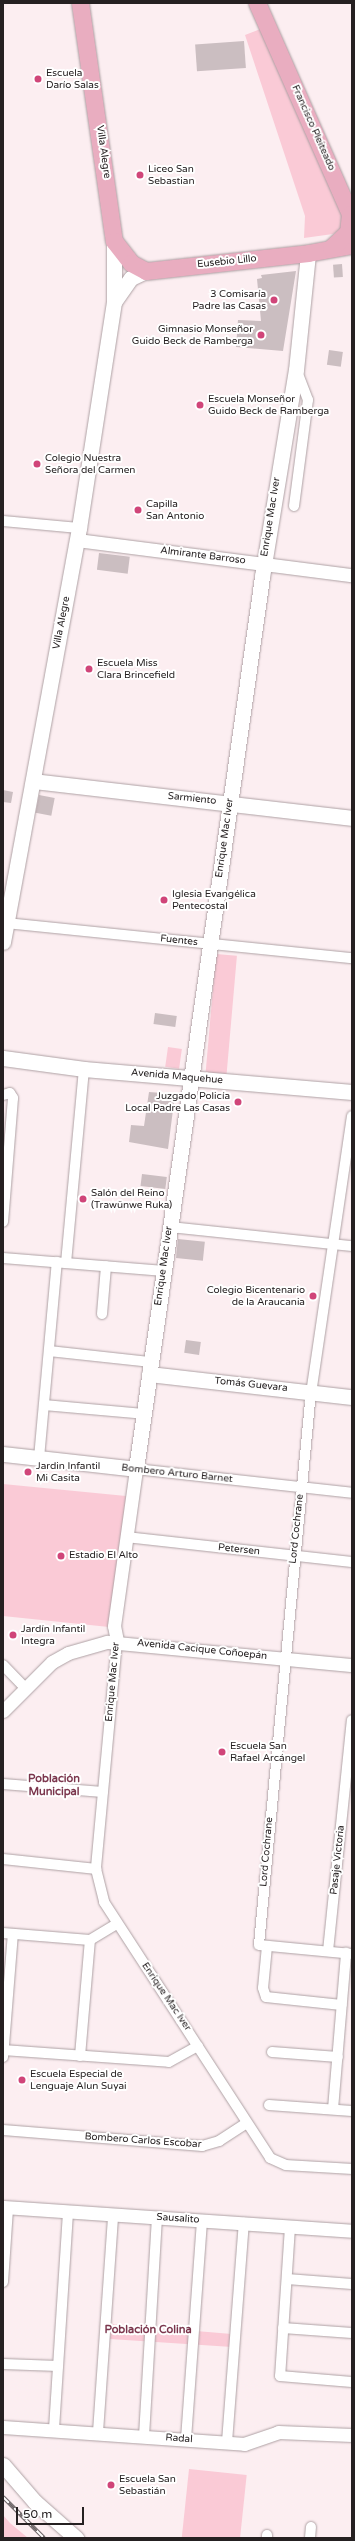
<!DOCTYPE html>
<html>
<head>
<meta charset="utf-8">
<style>
	body { margin:0 }
	#map { position:relative; width:355px; height:2541px; overflow:hidden; background:#fceef1; font-family:"Varela Round",sans-serif }
	div>[style] { position:absolute }
	.green>* { inset:0; background:#facad6; transform-origin:0 0 }
	.building>* { inset:0; background:#cbbec1; transform-origin:0 0 }
	.roads { filter:drop-shadow(0 0 1px #aea1a4) drop-shadow(0 0 1px #aea1a4) }
	.minor>* { height:10px; margin:-5px; padding:0 5px; transform-origin:5px; border-radius:5px; background:#fff }
	.tertiary>* { height:13px; margin:-6.5px; padding:0 6.5px; transform-origin:6.5px; border-radius:6.5px; background:#fff }
	.secondary>* { height:15px; margin:-7.5px; padding:0 7.5px; transform-origin:7.5px; border-radius:7.5px; background:#fff }
	.primary>* { height:17px; margin:-8.5px; padding:0 8.5px; transform-origin:8.5px; border-radius:8.5px; background:#e9adc0 }
	.rail>* { height:4px; margin-top:-2px; transform-origin:0; background:repeating-linear-gradient(90deg,#fff 0 8px,#6d6567 0 16px); box-sizing:border-box; border-block:1px solid #6d6567 }
	.dots>* { width:11px; height:11px; translate:-50% -50%; box-sizing:border-box; border:2px solid #fff; border-radius:50% }
	span { translate:-50% -50%; white-space:nowrap; text-align:center; line-height:1.15; -webkit-text-stroke:4px #fff; paint-order:stroke }
	.poi-label { font-size:10px; color:#252021 }
	.left { translate:0 -50%; text-align:left }
	.right { translate:-100% -50%; text-align:right }
	.street-label { font-size:10px; color:#252021 }
	.neighbourhood-label { font-size:11px; color:#7b364d; font-weight:700 }
	.frame { position:absolute; inset:0; border:4px solid #252021; pointer-events:none }
	.scale { position:absolute; left:16px; top:2507px; width:68px; height:18px; box-sizing:border-box; border:2px solid #252021; border-top:0; padding-left:5px; font-size:12px; line-height:14px; white-space:nowrap; color:#252021; -webkit-text-stroke:3px #fff; paint-order:stroke }
</style>
</head>
<body>
<div id="map">
	<div class="green">
		<div style="clip-path:polygon(263px 28px,344px 208px,341px 229px,333px 234px,304px 238px,305px 216px,245px 35px)"></div>
		<div style="left:216px;top:954px;width:21px;height:119px;rotate:5deg"></div>
		<div style="left:168px;top:1047px;width:14px;height:20px;rotate:8deg"></div>
		<div style="clip-path:polygon(3px 1484px,126px 1496px,109px 1627px,3px 1616px)"></div>
		<div style="clip-path:polygon(111px 2324px,232px 2334px,232px 2347px,110px 2339px)"></div>
		<div style="left:189px;top:2469px;width:58px;height:69px;rotate:6deg"></div>
		<div style="clip-path:polygon(3px 2515px,10px 2523px,28px 2538px,4px 2538px)"></div>
	</div>
	<div class="building">
		<div style="left:244px;top:41px;width:27px;height:49px;rotate:86deg"></div>
		<div style="left:342px;top:264px;width:13px;height:9px;rotate:86deg"></div>
		<div style="clip-path:polygon(296px 271px,283px 351px,236px 347px,238px 320px,261px 321px,257px 279px,262px 278px,261px 275px)"></div>
		<div style="left:329px;top:350px;width:14px;height:15px;rotate:8deg"></div>
		<div style="left:99px;top:553px;width:31px;height:17px;rotate:7deg"></div>
		<div style="clip-path:polygon(3px 790px,13px 792px,11px 803px,3px 802px)"></div>
		<div style="left:39px;top:795px;width:16px;height:18px;rotate:11deg"></div>
		<div style="left:155px;top:1013px;width:22px;height:11px;rotate:8deg"></div>
		<div style="clip-path:polygon(149px 1092px,175px 1094px,168px 1149px,129px 1142px,131px 1125px,144px 1126px)"></div>
		<div style="left:142px;top:1174px;width:25px;height:12px;rotate:7deg"></div>
		<div style="left:178px;top:1239px;width:27px;height:19px;rotate:6deg"></div>
		<div style="left:186px;top:1340px;width:15px;height:13px;rotate:8deg"></div>
	</div>
	<div class="roads">
		<div class="minor">
			<div style="left:294px;top:506px;width:107px;rotate:-82.5deg"></div>
			<div style="left:308px;top:400px;width:30px;rotate:-111deg"></div>
			<div style="left:3px;top:521px;width:76px;rotate:5.3deg"></div>
			<div style="left:6px;top:923px;width:348px;rotate:5.8deg"></div>
			<div style="left:3px;top:1095px;width:7px;rotate:-16deg"></div>
			<div style="left:10px;top:1093px;width:6px;rotate:59deg"></div>
			<div style="left:13px;top:1098px;width:124px;rotate:94.6deg"></div>
			<div style="left:352px;top:1116px;width:289px;rotate:98.4deg"></div>
			<div style="left:310px;top:1402px;width:545px;rotate:95.37deg"></div>
			<div style="left:259px;top:1945px;width:93px;rotate:5.5deg"></div>
			<div style="left:170px;top:1227px;width:183px;rotate:6deg"></div>
			<div style="left:3px;top:1258px;width:162px;rotate:4.6deg"></div>
			<div style="left:66px;top:1263px;width:195px;rotate:-84.7deg"></div>
			<div style="left:102px;top:1314px;width:48px;rotate:-85.2deg"></div>
			<div style="left:49px;top:1351px;width:103px;rotate:6.2deg"></div>
			<div style="left:44px;top:1405px;width:100px;rotate:5.1deg"></div>
			<div style="left:39px;top:1458px;width:197px;rotate:-84.8deg"></div>
			<div style="left:136px;top:1469px;width:217px;rotate:6.3deg"></div>
			<div style="left:126px;top:1537px;width:227px;rotate:6.3deg"></div>
			<div style="left:117px;top:1641px;width:229px;rotate:95.3deg"></div>
			<div style="left:96px;top:1869px;width:34px;rotate:76deg"></div>
			<div style="left:104px;top:1902px;width:305px;rotate:57deg"></div>
			<div style="left:270px;top:2158px;width:17px;rotate:24deg"></div>
			<div style="left:286px;top:2165px;width:66px;rotate:3.5deg"></div>
			<div style="left:3px;top:1665px;width:32px;rotate:46deg"></div>
			<div style="left:3px;top:1784px;width:100px;rotate:4.6deg"></div>
			<div style="left:3px;top:1859px;width:94px;rotate:6.1deg"></div>
			<div style="left:3px;top:1933px;width:87px;rotate:4.6deg"></div>
			<div style="left:90px;top:1940px;width:31px;rotate:-31deg"></div>
			<div style="left:267px;top:1946px;width:42px;rotate:95.4deg"></div>
			<div style="left:263px;top:1988px;width:9px;rotate:72deg"></div>
			<div style="left:266px;top:1997px;width:76px;rotate:6deg"></div>
			<div style="left:328px;top:1951px;width:232px;rotate:-84.1deg"></div>
			<div style="left:3px;top:2050px;width:166px;rotate:4.1deg"></div>
			<div style="left:169px;top:2062px;width:33px;rotate:-29deg"></div>
			<div style="left:272px;top:2052px;width:66px;rotate:4.3deg"></div>
			<div style="left:80px;top:2056px;width:116px;rotate:-85.1deg"></div>
			<div style="left:3px;top:2057px;width:123px;rotate:-85.4deg"></div>
			<div style="left:269px;top:2105px;width:83px;rotate:4.1deg"></div>
			<div style="left:333px;top:2109px;width:157px;rotate:-85.2deg"></div>
			<div style="left:3px;top:2130px;width:200px;rotate:4.6deg"></div>
			<div style="left:202px;top:2146px;width:18px;rotate:-16deg"></div>
			<div style="left:219px;top:2141px;width:33px;rotate:-33deg"></div>
			<div style="left:290px;top:2227px;width:149px;rotate:93.8deg"></div>
			<div style="left:280px;top:2376px;width:72px;rotate:4.8deg"></div>
			<div style="left:287px;top:2279px;width:65px;rotate:4.4deg"></div>
			<div style="left:3px;top:2282px;width:74px;rotate:-86.1deg"></div>
			<div style="left:283px;top:2328px;width:69px;rotate:4.1deg"></div>
			<div style="left:3px;top:2364px;width:55px;rotate:2.1deg"></div>
			<div style="left:54px;top:2429px;width:217px;rotate:-86.3deg"></div>
			<div style="left:98px;top:2432px;width:218px;rotate:-86deg"></div>
			<div style="left:144px;top:2436px;width:218px;rotate:-86.6deg"></div>
			<div style="left:186px;top:2439px;width:219px;rotate:-85.8deg"></div>
			<div style="left:227px;top:2442px;width:220px;rotate:-85.6deg"></div>
			<div style="left:267px;top:2538px;width:3px;rotate:-90deg"></div>
			<div style="left:310px;top:2538px;width:11px;rotate:-85deg"></div>
		</div>
		<div class="tertiary">
			<div style="left:77px;top:540px;width:277px;rotate:7.3deg"></div>
			<div style="left:117px;top:1641px;width:15px;rotate:-101deg"></div>
			<div style="left:114px;top:1626px;width:159px;rotate:-82deg"></div>
			<div style="left:3px;top:1711px;width:69px;rotate:-45deg"></div>
			<div style="left:52px;top:1662px;width:18px;rotate:-29deg"></div>
			<div style="left:68px;top:1653px;width:41px;rotate:-15.8deg"></div>
			<div style="left:107px;top:1642px;width:246px;rotate:5.4deg"></div>
			<div style="left:3px;top:2207px;width:350px;rotate:3.9deg"></div>
			<div style="left:3px;top:2427px;width:242px;rotate:4deg"></div>
			<div style="left:244px;top:2444px;width:36px;rotate:-19deg"></div>
			<div style="left:278px;top:2432px;width:74px;rotate:2.3deg"></div>
		</div>
		<div class="secondary">
			<div style="left:114px;top:302px;width:29px;rotate:-55deg"></div>
			<div style="left:131px;top:278px;width:17px;rotate:-25deg"></div>
			<div style="left:33px;top:781px;width:321px;rotate:6.6deg"></div>
			<div style="left:3px;top:942px;width:421px;rotate:-79.6deg"></div>
			<div style="left:79px;top:528px;width:229px;rotate:-81.2deg"></div>
			<div style="left:114px;top:302px;width:61px;rotate:-90deg"></div>
			<div style="left:3px;top:1058px;width:82px;rotate:7.7deg"></div>
			<div style="left:84px;top:1069px;width:269px;rotate:4.9deg"></div>
			<div style="left:149px;top:1374px;width:204px;rotate:6.5deg"></div>
			<div style="left:3px;top:1454px;width:134px;rotate:6.4deg"></div>
			<div style="left:136px;top:1469px;width:901px;rotate:-81.96deg"></div>
			<div style="left:262px;top:577px;width:210px;rotate:-80.7deg"></div>
			<div style="left:296px;top:370px;width:118px;rotate:-84.1deg"></div>
			<div style="left:3px;top:2465px;width:49px;rotate:49.1deg"></div>
			<div style="left:35px;top:2502px;width:55px;rotate:41.3deg"></div>
		</div>
		<div class="primary">
			<div style="left:80px;top:3px;width:240px;rotate:81.9deg"></div>
			<div style="left:114px;top:241px;width:28px;rotate:52deg"></div>
			<div style="left:131px;top:263px;width:17px;rotate:28deg"></div>
			<div style="left:146px;top:271px;width:163px;rotate:-6.3deg"></div>
			<div style="left:308px;top:253px;width:45px;rotate:-10.3deg"></div>
			<div style="left:257px;top:3px;width:231px;rotate:66.2deg"></div>
			<div style="left:350px;top:214px;width:18px;rotate:96deg"></div>
			<div style="left:348px;top:232px;width:23px;rotate:137deg"></div>
		</div>
	</div>
	<div class="rail">
		<div style="left:3px;top:2497px;width:58px;rotate:45deg"></div>
	</div>
	<div class="dots">
		<div style="left:38px;top:79px;background:#d04579"></div>
		<div style="left:140px;top:175px;background:#d04579"></div>
		<div style="left:274px;top:300px;background:#d04579"></div>
		<div style="left:261px;top:335px;background:#d04579"></div>
		<div style="left:200px;top:405px;background:#d04579"></div>
		<div style="left:37px;top:464px;background:#d04579"></div>
		<div style="left:138px;top:510px;background:#d04579"></div>
		<div style="left:89px;top:669px;background:#d04579"></div>
		<div style="left:164px;top:900px;background:#d04579"></div>
		<div style="left:238px;top:1102px;background:#d04579"></div>
		<div style="left:83px;top:1199px;background:#d04579"></div>
		<div style="left:313px;top:1296px;background:#d04579"></div>
		<div style="left:28px;top:1472px;background:#d04579"></div>
		<div style="left:61px;top:1556px;background:#d04579"></div>
		<div style="left:13px;top:1635px;background:#d04579"></div>
		<div style="left:222px;top:1752px;background:#d04579"></div>
		<div style="left:22px;top:2080px;background:#d04579"></div>
		<div style="left:111px;top:2485px;background:#d04579"></div>
	</div>
	<div class="poi-label">
		<span class="left" style="left:46px;top:79px">Escuela<br>Darío Salas</span>
		<span class="left" style="left:148px;top:175px">Liceo San<br>Sebastian</span>
		<span class="right" style="left:266px;top:300px">3 Comisaría<br>Padre las Casas</span>
		<span class="right" style="left:253px;top:335px">Gimnasio Monseñor<br>Guido Beck de Ramberga</span>
		<span class="left" style="left:208px;top:405px">Escuela Monseñor<br>Guido Beck de Ramberga</span>
		<span class="left" style="left:45px;top:464px">Colegio Nuestra<br>Señora del Carmen</span>
		<span class="left" style="left:146px;top:510px">Capilla<br>San Antonio</span>
		<span class="left" style="left:97px;top:669px">Escuela Miss<br>Clara Brincefield</span>
		<span class="left" style="left:172px;top:900px">Iglesia Evangélica<br>Pentecostal</span>
		<span class="right" style="left:230px;top:1102px">Juzgado Policía<br>Local Padre Las Casas</span>
		<span class="left" style="left:91px;top:1199px">Salón del Reino<br>(Trawünwe Ruka)</span>
		<span class="right" style="left:305px;top:1296px">Colegio Bicentenario<br>de la Araucania</span>
		<span class="left" style="left:36px;top:1472px">Jardin Infantil<br>Mi Casita</span>
		<span class="left" style="left:69px;top:1556px">Estadio El Alto</span>
		<span class="left" style="left:21px;top:1635px">Jardín Infantil<br>Integra</span>
		<span class="left" style="left:230px;top:1752px">Escuela San<br>Rafael Arcángel</span>
		<span class="left" style="left:30px;top:2080px">Escuela Especial de<br>Lenguaje Alun Suyai</span>
		<span class="left" style="left:119px;top:2485px">Escuela San<br>Sebastián</span>
	</div>
	<div class="street-label">
		<span style="left:313px;top:128px;rotate:66deg">Francisco Pleiteado</span>
		<span style="left:103px;top:152px;rotate:82deg">Villa Alegre</span>
		<span style="left:227px;top:262px;rotate:-6deg">Eusebio Lillo</span>
		<span style="left:271px;top:517px;rotate:-81deg">Enrique Mac Iver</span>
		<span style="left:203px;top:556px;rotate:7deg">Almirante Barroso</span>
		<span style="left:62px;top:623px;rotate:-79deg">Villa Alegre</span>
		<span style="left:192px;top:799px;rotate:6deg">Sarmiento</span>
		<span style="left:225px;top:838px;rotate:-82deg">Enrique Mac Iver</span>
		<span style="left:179px;top:941px;rotate:6deg">Fuentes</span>
		<span style="left:177px;top:1077px;rotate:5deg">Avenida Maquehue</span>
		<span style="left:164px;top:1266px;rotate:-82deg">Enrique Mac Iver</span>
		<span style="left:251px;top:1385px;rotate:6deg">Tomás Guevara</span>
		<span style="left:177px;top:1474px;rotate:6deg">Bombero Arturo Barnet</span>
		<span style="left:297px;top:1529px;rotate:-84deg">Lord Cochrane</span>
		<span style="left:239px;top:1550px;rotate:6deg">Petersen</span>
		<span style="left:202px;top:1650px;rotate:6deg">Avenida Cacique Coñoepán</span>
		<span style="left:113px;top:1682px;rotate:-85deg">Enrique Mac Iver</span>
		<span style="left:267px;top:1852px;rotate:-85deg">Lord Cochrane</span>
		<span style="left:338px;top:1860px;rotate:-84deg">Pasaje Victoria</span>
		<span style="left:166px;top:1997px;rotate:56deg">Enrique Mac Iver</span>
		<span style="left:143px;top:2141px;rotate:4deg">Bombero Carlos Escobar</span>
		<span style="left:178px;top:2219px;rotate:4deg">Sausalito</span>
		<span style="left:179px;top:2439px;rotate:4deg">Radal</span>
	</div>
	<div class="neighbourhood-label">
		<span style="left:54px;top:1786px">Población<br>Municipal</span>
		<span style="left:148px;top:2330px">Población Colina</span>
	</div>
	<div class="frame"></div>
	<div class="scale">50 m</div>
</div>
</body>
</html>
